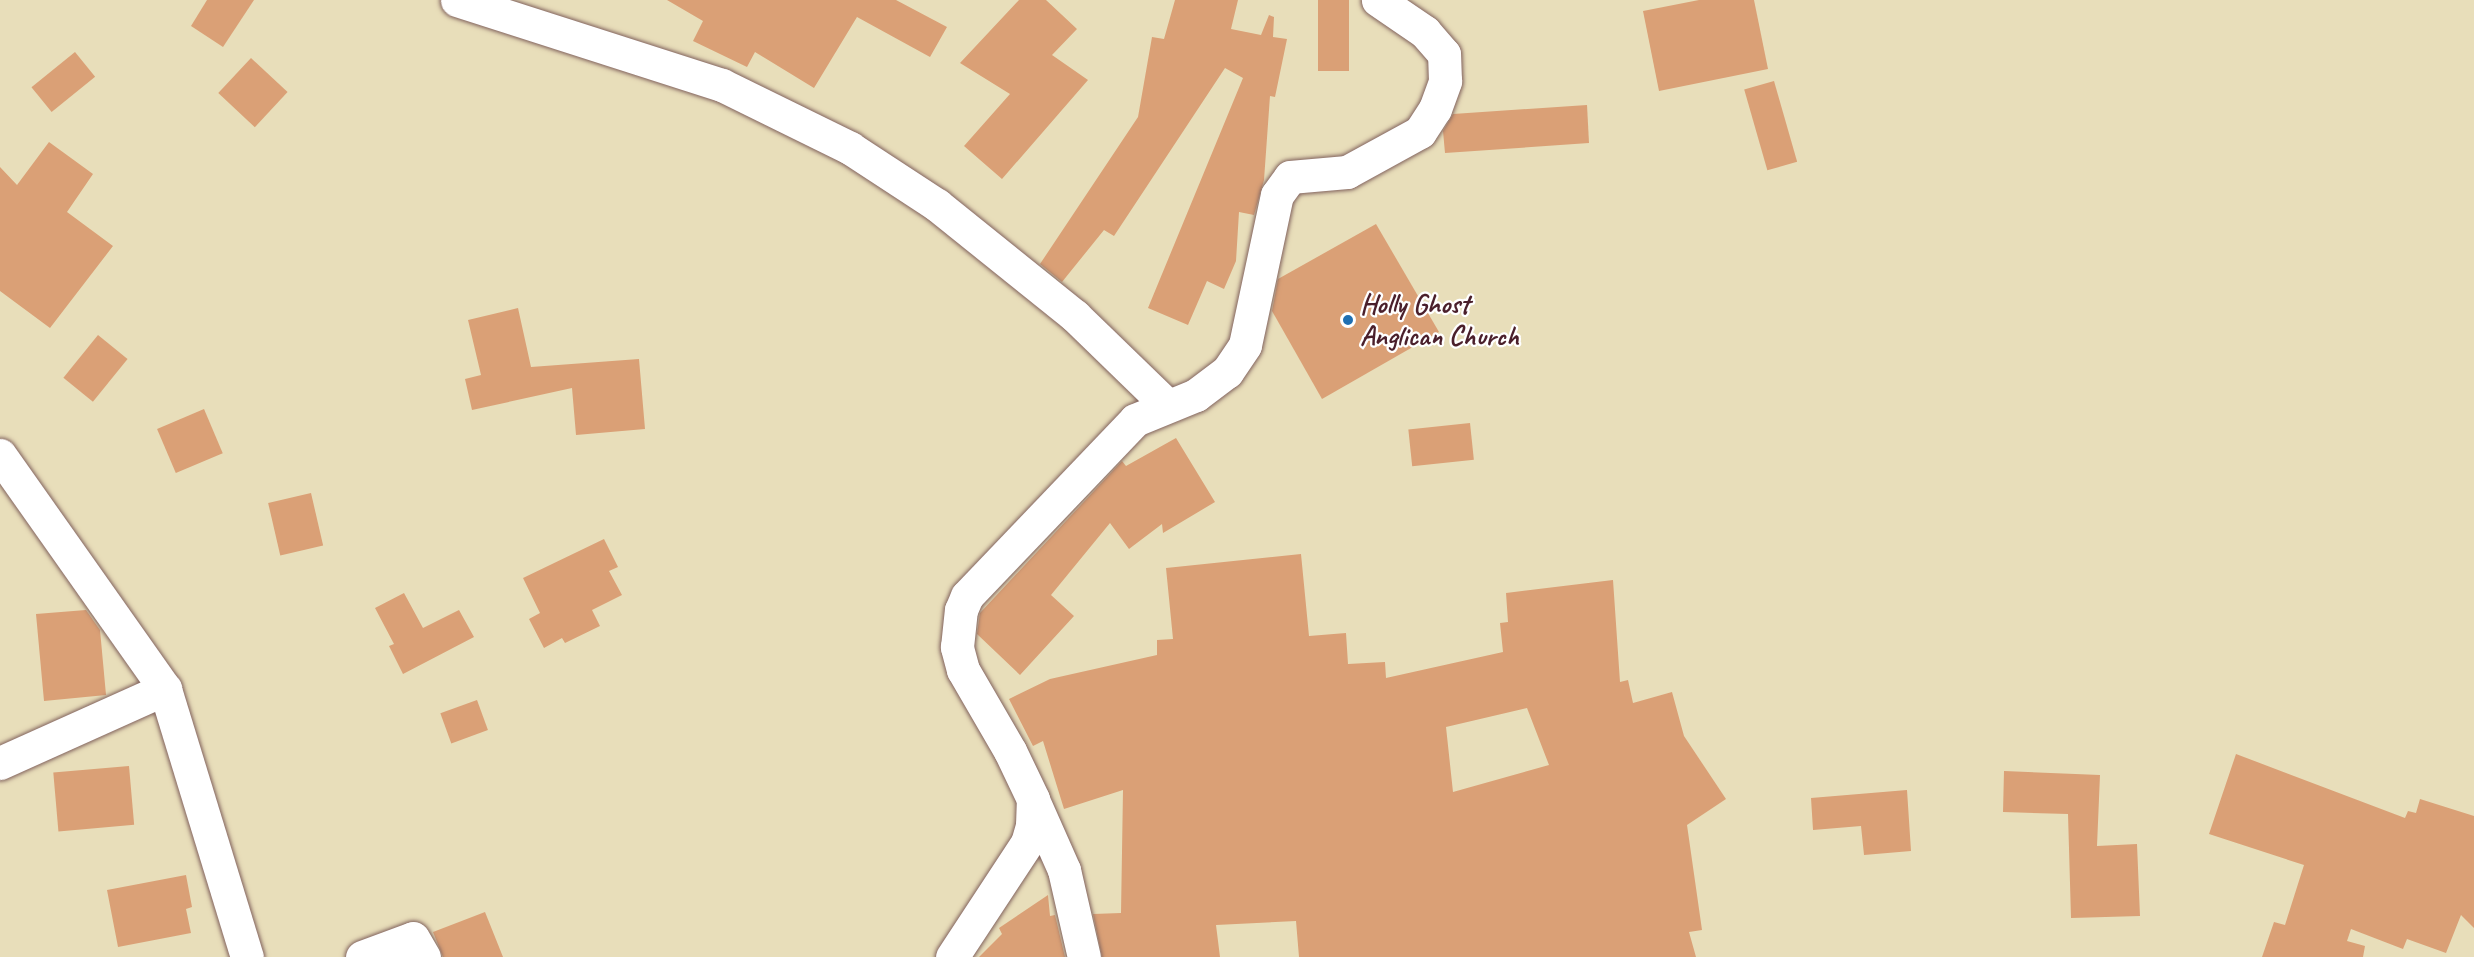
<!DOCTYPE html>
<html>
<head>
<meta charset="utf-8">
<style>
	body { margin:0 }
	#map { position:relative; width:2474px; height:957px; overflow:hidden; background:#e8deba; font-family:Caveat,sans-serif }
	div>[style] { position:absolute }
	.building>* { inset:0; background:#daa076; transform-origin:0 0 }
	.roads { filter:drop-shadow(0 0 2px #81625d) drop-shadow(0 0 2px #81625d) }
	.minor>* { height:33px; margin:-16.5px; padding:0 16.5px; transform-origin:16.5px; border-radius:16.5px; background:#fff }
	.dots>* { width:16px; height:16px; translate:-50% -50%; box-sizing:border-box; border:3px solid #fff; border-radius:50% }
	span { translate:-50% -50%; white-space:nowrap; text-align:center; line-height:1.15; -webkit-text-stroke:4.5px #fff; paint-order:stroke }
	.poi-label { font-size:28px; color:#4a1f2b; font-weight:700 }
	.left { translate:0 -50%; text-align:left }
</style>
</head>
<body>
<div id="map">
	<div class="building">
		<div style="clip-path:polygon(207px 0,254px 0,223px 47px,191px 26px)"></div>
		<div style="clip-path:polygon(667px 0,896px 0,947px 27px,930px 57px,857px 17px,814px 88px,755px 52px,747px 67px,693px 41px,703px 21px)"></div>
		<div style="clip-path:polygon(1019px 0,1046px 0,1077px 29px,1052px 55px,1088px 80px,1002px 179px,964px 146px,1010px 94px,960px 63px)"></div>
		<div style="clip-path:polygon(1175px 0,1238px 0,1231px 29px,1261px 35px,1269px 15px,1274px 17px,1273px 37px,1287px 39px,1275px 97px,1270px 96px,1264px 180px,1254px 215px,1239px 212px,1236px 261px,1224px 289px,1207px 281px,1188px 325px,1148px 308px,1243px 78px,1225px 68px,1114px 236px,1104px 230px,1062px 282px,1040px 264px,1138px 117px,1152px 37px,1164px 39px)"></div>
		<div style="left:1318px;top:0;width:31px;height:71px"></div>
		<div style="clip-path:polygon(1699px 0,1754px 0,1768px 69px,1659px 91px,1643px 11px)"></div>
		<div style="left:75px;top:52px;width:32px;height:56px;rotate:51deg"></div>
		<div style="left:251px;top:58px;width:50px;height:48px;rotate:43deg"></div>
		<div style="left:1774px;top:81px;width:84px;height:31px;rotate:74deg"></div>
		<div style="clip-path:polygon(1587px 105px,1589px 143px,1445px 153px,1443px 131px,1453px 114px)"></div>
		<div style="clip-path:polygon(49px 142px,93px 174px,67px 212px,113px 246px,50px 328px,0 291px,0 167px,17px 185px)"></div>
		<div style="clip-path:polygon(1376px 224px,1439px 332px,1322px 399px,1272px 311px,1278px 279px)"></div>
		<div style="clip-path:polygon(518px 308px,531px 367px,639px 359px,645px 429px,576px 435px,572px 388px,472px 410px,465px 379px,481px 375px,468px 320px)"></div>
		<div style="left:98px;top:335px;width:38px;height:55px;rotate:39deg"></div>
		<div style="left:204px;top:409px;width:48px;height:51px;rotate:67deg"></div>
		<div style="left:1470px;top:423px;width:37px;height:62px;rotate:84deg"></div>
		<div style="clip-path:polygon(1176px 438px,1215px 502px,1163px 533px,1162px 524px,1129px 549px,1110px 523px,1051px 595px,1074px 616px,1020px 675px,977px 634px,980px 613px,1122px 461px,1126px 466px)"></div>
		<div style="left:311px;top:493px;width:54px;height:44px;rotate:77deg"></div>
		<div style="clip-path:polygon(604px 539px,618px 567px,609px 571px,622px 595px,592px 610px,600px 626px,565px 643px,562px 638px,544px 648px,529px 619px,540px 613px,523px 578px)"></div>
		<div style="clip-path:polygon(evenodd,1301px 554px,1309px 636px,1346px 633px,1348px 664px,1385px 662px,1386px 678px,1503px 652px,1500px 623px,1508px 622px,1506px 593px,1613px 580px,1620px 682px,1628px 680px,1633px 703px,1672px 692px,1684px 736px,1726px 799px,1687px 825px,1702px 930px,1689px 932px,1696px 957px,1299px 957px,1296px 921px,1216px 925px,1220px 957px,1102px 957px,1093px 914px,1121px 913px,1123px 790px,1064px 809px,1043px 741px,1033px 746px,1009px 699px,1050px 679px,1157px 655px,1157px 640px,1173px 639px,1166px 568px,1301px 554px,1527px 708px,1549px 765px,1453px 792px,1446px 727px,1527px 708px)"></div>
		<div style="clip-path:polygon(404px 593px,423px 628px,459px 610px,474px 637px,403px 674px,389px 646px,394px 644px,375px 608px)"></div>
		<div style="clip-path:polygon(86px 610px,100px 630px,106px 695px,44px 701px,36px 614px)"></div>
		<div style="left:477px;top:700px;width:32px;height:39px;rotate:70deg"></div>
		<div style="clip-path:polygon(2236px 754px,2405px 818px,2408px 811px,2416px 813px,2420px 799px,2474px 816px,2474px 928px,2461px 915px,2446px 953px,2407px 939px,2403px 949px,2351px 929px,2347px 941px,2365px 946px,2363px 957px,2262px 957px,2274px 922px,2285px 925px,2304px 865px,2209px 834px)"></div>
		<div style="left:129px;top:766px;width:59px;height:76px;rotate:85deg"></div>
		<div style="clip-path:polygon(2004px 771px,2100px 775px,2097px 846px,2137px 844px,2140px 916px,2071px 918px,2068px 814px,2003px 812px)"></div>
		<div style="clip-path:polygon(1907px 790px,1911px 851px,1864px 855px,1861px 826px,1813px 830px,1811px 798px)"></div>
		<div style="clip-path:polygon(186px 875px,192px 907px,186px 909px,191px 933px,118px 947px,107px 890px)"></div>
		<div style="clip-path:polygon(1048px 895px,1050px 916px,1055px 915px,1065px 957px,979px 957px,1002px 934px,999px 928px)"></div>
		<div style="clip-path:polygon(485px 912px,503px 957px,443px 957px,433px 932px)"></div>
	</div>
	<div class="roads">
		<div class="minor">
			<div style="left:457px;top:0;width:278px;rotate:17.8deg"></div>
			<div style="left:722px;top:85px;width:143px;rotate:26.2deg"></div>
			<div style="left:850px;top:148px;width:104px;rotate:33.2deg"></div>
			<div style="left:937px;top:205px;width:177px;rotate:38.8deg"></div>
			<div style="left:1075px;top:316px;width:128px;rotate:44.1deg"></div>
			<div style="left:0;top:455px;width:286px;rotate:54.8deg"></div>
			<div style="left:165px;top:689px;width:280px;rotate:73deg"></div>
			<div style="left:0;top:763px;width:181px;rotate:-24.2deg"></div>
			<div style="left:1033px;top:800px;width:77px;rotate:66.1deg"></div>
			<div style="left:1064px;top:870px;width:89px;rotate:77.1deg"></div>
			<div style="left:362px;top:957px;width:54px;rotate:-20.4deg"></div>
			<div style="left:413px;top:938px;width:22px;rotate:60deg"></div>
			<div style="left:952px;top:957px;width:136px;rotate:-56.7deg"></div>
			<div style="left:1027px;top:843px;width:19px;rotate:-74deg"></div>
			<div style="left:1032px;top:825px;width:26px;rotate:-88deg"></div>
			<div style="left:1033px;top:799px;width:53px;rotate:-115.6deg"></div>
			<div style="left:1010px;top:751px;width:94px;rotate:-120.1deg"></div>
			<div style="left:963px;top:670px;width:24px;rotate:-105deg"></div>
			<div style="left:957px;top:647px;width:37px;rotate:-84deg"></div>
			<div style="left:961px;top:610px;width:15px;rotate:-67deg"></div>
			<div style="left:967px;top:596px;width:243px;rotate:-46.3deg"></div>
			<div style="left:1135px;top:420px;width:66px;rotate:-22.3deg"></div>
			<div style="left:1196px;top:395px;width:39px;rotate:-37deg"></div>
			<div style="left:1227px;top:372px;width:32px;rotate:-56deg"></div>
			<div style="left:1245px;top:345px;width:153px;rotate:-78deg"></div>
			<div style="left:1277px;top:195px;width:22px;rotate:-54deg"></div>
			<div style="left:1290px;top:177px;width:57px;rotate:-5deg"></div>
			<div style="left:1347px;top:172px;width:83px;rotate:-28.7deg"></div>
			<div style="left:1420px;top:132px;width:27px;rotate:-57deg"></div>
			<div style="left:1435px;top:109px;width:30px;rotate:-70deg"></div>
			<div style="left:1445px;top:81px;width:27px;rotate:-92deg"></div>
			<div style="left:1444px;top:54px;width:29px;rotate:-131deg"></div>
			<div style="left:1425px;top:32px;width:57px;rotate:-145.8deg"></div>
		</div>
	</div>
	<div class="dots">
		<div style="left:1348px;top:320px;background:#1f6fb2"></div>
	</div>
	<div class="poi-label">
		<span class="left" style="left:1360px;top:320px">Holly Ghost<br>Anglican Church</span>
	</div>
</div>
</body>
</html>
